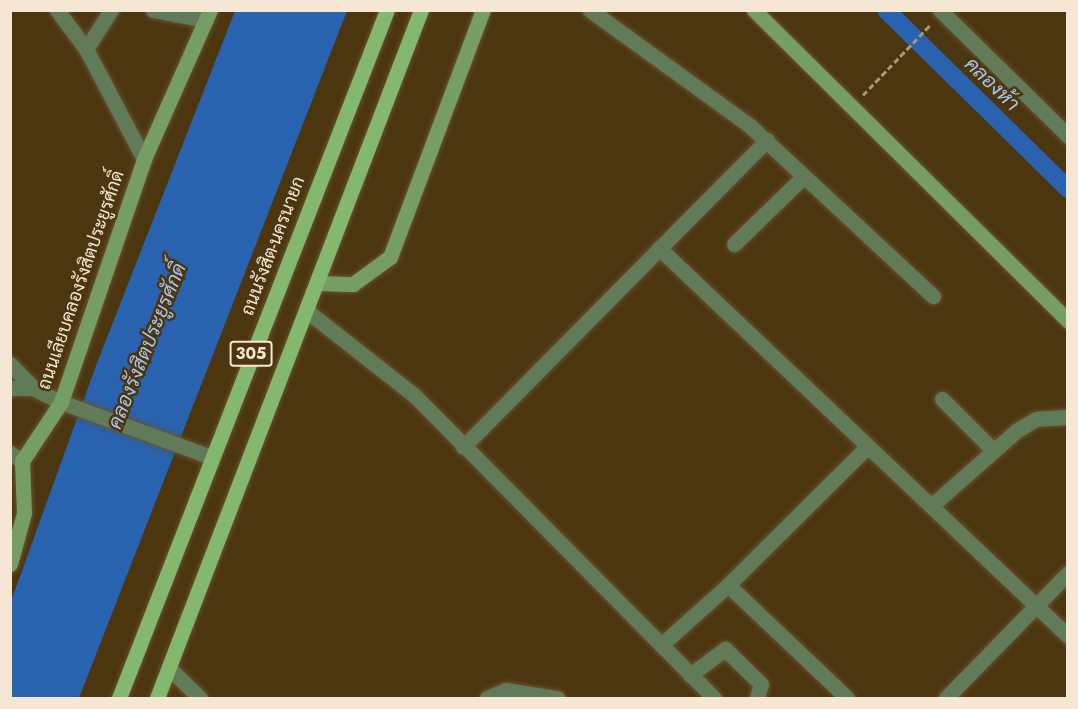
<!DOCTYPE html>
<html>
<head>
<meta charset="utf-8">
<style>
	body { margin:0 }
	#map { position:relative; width:1078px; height:709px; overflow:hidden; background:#4c3610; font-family:Jost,Sarabun,sans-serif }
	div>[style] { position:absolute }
	.water>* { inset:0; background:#2962ae }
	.canal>* { height:18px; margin:-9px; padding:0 9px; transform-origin:9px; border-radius:9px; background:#2962ae }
	.path>* { height:3px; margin-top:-1.5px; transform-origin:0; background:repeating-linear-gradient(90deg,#a9977b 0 6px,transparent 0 9px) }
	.roads { filter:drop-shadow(0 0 2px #67522f) drop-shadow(0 0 2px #67522f) }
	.street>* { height:15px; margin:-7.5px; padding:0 7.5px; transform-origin:7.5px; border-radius:7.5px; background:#617a57 }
	.secondary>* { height:15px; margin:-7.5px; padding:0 7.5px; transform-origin:7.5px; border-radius:7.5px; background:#759d64 }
	.primary>* { height:15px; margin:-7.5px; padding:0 7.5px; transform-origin:7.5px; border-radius:7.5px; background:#84b86e }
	span { translate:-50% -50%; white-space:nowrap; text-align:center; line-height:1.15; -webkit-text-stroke:5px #4c3610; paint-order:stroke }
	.shield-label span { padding:2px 4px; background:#4c3610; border:2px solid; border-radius:4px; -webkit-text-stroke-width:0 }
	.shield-label { font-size:16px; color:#f5e7d3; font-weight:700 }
	.street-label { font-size:18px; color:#f5e7d3 }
	.water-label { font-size:20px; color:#a7c4ed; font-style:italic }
	.frame { position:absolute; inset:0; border:12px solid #f5e7d3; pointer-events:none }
</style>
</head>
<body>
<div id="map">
	<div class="water">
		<div style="clip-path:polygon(235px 11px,347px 11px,79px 698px,11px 698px,10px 604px,97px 363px)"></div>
	</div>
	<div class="canal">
		<div style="left:886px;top:10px;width:255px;rotate:44.5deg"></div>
	</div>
	<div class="path">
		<div style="left:863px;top:95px;width:98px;rotate:-46.2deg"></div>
	</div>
	<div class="roads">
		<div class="street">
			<div style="left:57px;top:10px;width:49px;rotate:53.4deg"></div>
			<div style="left:86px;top:49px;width:124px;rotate:62.2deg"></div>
			<div style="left:153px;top:10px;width:54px;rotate:10.7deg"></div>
			<div style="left:590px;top:10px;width:198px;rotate:35.9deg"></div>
			<div style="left:750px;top:126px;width:250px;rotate:42.9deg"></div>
			<div style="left:940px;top:10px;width:180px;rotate:44.5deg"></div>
			<div style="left:86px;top:49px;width:46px;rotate:-57.3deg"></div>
			<div style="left:734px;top:244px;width:96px;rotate:-44.2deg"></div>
			<div style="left:659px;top:248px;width:564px;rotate:43.49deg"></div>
			<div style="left:307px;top:311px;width:137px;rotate:38.2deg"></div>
			<div style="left:415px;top:396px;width:425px;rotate:45.3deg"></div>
			<div style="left:10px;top:364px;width:33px;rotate:46deg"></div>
			<div style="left:33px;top:388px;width:31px;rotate:27deg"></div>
			<div style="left:61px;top:402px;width:160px;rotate:20.1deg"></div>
			<div style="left:10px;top:388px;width:23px"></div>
			<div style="left:942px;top:399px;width:71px;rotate:45deg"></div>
			<div style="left:463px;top:447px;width:432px;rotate:-45.3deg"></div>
			<div style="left:10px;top:453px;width:14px;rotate:34deg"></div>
			<div style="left:931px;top:506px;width:113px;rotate:-41.4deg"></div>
			<div style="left:1016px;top:431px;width:23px;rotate:-31deg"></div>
			<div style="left:1036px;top:419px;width:32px;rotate:-4deg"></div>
			<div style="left:728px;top:585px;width:197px;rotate:-44.8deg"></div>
			<div style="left:661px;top:645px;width:90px;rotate:-41.8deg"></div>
			<div style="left:728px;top:585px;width:164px;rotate:43.5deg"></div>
			<div style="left:169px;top:668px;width:43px;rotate:44.1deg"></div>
			<div style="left:690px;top:675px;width:44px;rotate:-36.6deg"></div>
			<div style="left:725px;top:649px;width:50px;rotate:44.2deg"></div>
			<div style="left:761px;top:684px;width:15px;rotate:106deg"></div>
			<div style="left:487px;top:698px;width:21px;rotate:-23deg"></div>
			<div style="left:506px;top:690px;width:52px;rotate:8.9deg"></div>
			<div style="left:946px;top:698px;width:175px;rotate:-45.7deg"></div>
		</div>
		<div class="secondary">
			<div style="left:754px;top:10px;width:442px;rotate:44.7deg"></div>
			<div style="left:319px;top:283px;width:34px;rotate:2deg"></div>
			<div style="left:353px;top:284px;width:46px;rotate:-36.1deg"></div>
			<div style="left:390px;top:257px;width:264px;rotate:-69.4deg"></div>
			<div style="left:10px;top:564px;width:53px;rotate:-74.6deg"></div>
			<div style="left:24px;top:513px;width:52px;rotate:-92.2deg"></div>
			<div style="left:22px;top:461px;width:71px;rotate:-56.5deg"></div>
			<div style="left:61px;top:402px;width:257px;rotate:-71.1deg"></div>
			<div style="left:144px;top:159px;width:163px;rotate:-66.1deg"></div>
		</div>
		<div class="primary">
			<div style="left:119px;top:698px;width:738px;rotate:-68.72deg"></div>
			<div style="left:157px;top:698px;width:737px;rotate:-69.01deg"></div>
		</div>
	</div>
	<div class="shield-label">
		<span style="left:251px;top:354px">305</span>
	</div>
	<div class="street-label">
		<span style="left:273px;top:246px;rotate:-69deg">ถนนรังสิต-นครนายก</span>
		<span style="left:81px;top:280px;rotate:-71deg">ถนนเลียบคลองรังสิตประยูรศักดิ์</span>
	</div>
	<div class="water-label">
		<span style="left:992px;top:84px;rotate:44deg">คลองห้า</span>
		<span style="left:147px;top:346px;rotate:-68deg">คลองรังสิตประยูรศักดิ์</span>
	</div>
	<div class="frame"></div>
</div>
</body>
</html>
